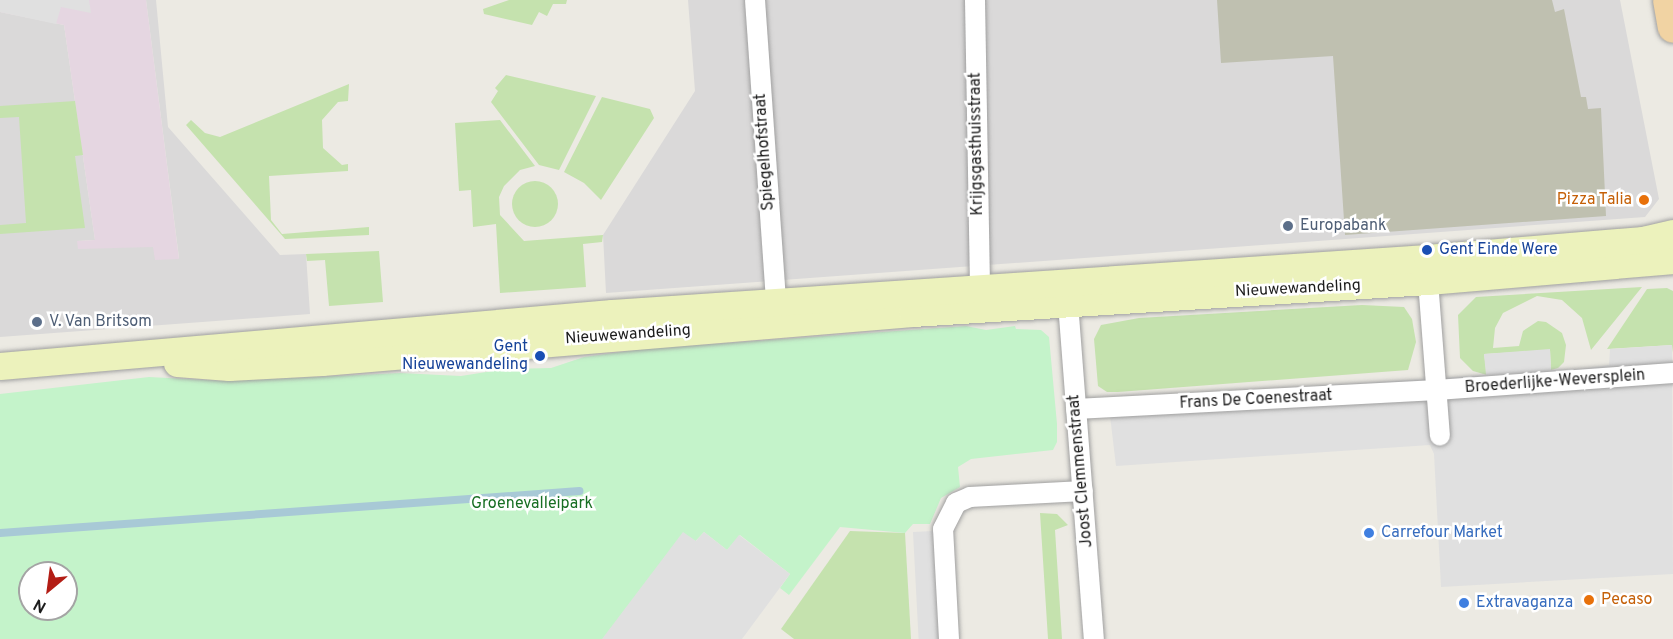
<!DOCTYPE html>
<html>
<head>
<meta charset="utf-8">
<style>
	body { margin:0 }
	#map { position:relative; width:1673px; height:639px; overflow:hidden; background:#eceae3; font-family:Overpass,sans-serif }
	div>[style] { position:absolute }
	.residential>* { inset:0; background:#dad9d9 }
	.industrial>* { inset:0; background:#e5d6e1 }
	.construction>* { inset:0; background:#bfc0b0 }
	.grass>* { inset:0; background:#c5e2ae }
	.round { border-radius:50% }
	.park>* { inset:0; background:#c4f3ca }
	.parking>* { inset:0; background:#e0e0e0; transform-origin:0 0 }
	.stream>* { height:8px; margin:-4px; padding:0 4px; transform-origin:4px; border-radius:4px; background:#a8c9d6 }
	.roads { filter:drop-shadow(0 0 2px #a0a0a0) drop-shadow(0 0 2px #a0a0a0) }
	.minor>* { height:20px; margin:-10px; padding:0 10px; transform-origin:10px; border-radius:10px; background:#fff }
	.secondary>* { height:27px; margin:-13.5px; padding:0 13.5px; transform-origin:13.5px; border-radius:13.5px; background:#ecf2bc }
	.primary>* { height:30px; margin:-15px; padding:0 15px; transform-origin:15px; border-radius:15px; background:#f1d3a3 }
	.dots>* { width:16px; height:16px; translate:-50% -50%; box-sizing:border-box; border:3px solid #fff; border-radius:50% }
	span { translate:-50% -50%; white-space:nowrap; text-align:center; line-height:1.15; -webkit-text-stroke:5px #fff; paint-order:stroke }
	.street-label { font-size:16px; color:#1c1c1c }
	.food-label { font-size:16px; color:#c56008 }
	.right { translate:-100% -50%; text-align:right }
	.left { translate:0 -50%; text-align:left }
	.service-label { font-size:16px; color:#4e5e75 }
	.transit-label { font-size:16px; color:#164399 }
	.park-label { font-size:16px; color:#176e22 }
	.shop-label { font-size:16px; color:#366cbe }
	.north { position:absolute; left:18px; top:561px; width:60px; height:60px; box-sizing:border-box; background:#fff; border:2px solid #a4a4a4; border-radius:50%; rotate:209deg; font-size:16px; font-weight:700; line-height:24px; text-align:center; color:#1c1c1c }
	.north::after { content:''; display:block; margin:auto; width:21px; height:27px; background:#b31d15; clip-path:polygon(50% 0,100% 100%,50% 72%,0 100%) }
</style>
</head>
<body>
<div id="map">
	<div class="residential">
		<div style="clip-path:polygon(146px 0,156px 0,168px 127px,280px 255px,306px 254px,310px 314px,0 337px,0 12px,64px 25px,95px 240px,78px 241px,153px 247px,179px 258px)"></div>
		<div style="clip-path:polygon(688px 0,1620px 0,1659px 199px,1645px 217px,606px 293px,603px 235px,695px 91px)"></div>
	</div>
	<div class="industrial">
		<div style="clip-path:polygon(0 0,146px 0,179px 259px,155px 260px,153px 247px,78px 249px,77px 241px,95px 240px,64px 25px,0 12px)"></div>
	</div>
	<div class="construction">
		<div style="clip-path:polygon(1217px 0,1552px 0,1555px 12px,1564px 9px,1581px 97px,1586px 97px,1588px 109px,1601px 108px,1606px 216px,1345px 235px,1333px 56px,1221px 63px)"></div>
	</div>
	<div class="grass">
		<div style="clip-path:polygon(509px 0,567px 0,566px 4px,553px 4px,547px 16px,539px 12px,532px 25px,484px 14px,483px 9px)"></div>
		<div style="clip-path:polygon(506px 75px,596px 96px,559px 170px,539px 165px,491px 102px,498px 91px,495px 88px)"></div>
		<div style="clip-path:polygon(349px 84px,348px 101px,338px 102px,322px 120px,323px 148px,342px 165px,348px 164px,348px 171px,269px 176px,271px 220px,282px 234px,369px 227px,369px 235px,285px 239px,186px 125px,191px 120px,205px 133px,220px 137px)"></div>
		<div style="clip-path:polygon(602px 97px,650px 109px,654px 118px,601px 200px,584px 183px,564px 172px)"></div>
		<div style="clip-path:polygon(75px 101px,83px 155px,75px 156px,85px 228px,0 234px,0 225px,26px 223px,19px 117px,0 118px,0 106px)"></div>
		<div style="clip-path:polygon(500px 120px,535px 166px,520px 170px,504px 186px,499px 197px,500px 215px,524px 241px,603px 235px,602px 242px,583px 244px,586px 287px,500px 293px,496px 224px,473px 227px,471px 190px,459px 191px,455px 123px)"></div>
		<div class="round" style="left:512px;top:181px;width:46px;height:46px"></div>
		<div style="clip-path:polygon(379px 251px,383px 302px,329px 306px,325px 260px,307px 261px,306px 254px)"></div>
		<div style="clip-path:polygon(1642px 287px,1591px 350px,1582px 318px,1562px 300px,1537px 296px,1503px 313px,1495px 328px,1493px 348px,1519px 346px,1523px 331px,1538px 321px,1546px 322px,1562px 333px,1566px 345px,1564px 362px,1558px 368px,1551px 370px,1550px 350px,1484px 354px,1487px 375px,1473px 371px,1460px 358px,1458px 315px,1476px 297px)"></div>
		<div style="clip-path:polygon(1667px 288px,1673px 291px,1673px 353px,1672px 345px,1607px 349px,1647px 289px)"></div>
		<div style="clip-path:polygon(1362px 305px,1404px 307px,1412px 319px,1416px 342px,1408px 370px,1118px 392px,1107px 392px,1098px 386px,1094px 339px,1101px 325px,1139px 318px)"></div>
		<div style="clip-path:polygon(1040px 513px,1057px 514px,1068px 525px,1055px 530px,1062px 639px,1048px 639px)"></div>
		<div style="clip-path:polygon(850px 531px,905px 533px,911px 639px,794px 639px,781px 629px)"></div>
	</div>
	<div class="park">
		<div style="clip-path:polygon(evenodd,966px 326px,986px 330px,1015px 326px,1016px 329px,1041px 330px,1049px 337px,1057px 424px,1057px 442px,1053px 450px,971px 459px,958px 467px,960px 487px,941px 498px,930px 524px,913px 524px,905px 533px,840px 527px,789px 595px,780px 588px,790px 574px,740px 535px,727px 550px,704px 532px,603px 639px,0 639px,0 394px,149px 377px,226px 381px,400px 373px,461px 376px,505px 369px,551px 368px,584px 357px,643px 349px,966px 326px,30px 573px,66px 573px,66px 609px,30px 609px,30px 573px)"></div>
	</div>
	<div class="parking">
		<div style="clip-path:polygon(0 0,89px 0,91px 13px,61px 7px,56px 24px,0 12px)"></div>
		<div style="clip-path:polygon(1672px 345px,1673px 574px,1441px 587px,1434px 454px,1430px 445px,1116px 466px,1108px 399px,1486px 375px,1484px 354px,1550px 349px,1551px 370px,1581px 369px,1609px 365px,1610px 349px)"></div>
		<div style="left:933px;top:531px;width:108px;height:20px;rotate:87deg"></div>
		<div style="clip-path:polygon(683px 532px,696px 541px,704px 532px,727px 550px,739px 535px,790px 574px,742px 639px,602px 639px)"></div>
	</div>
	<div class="stream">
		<div style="left:0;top:533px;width:581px;rotate:-4.15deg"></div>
	</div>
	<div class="roads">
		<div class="minor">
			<div style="left:755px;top:0;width:304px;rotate:86deg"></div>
			<div style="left:975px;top:0;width:289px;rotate:89deg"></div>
			<div style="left:1428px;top:281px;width:155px;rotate:85.6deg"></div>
			<div style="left:1068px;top:303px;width:337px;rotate:85.6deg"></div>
			<div style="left:1076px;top:409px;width:361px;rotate:-3deg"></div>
			<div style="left:1436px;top:390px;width:238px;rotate:-4.1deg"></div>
			<div style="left:949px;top:639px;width:110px;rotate:-93.1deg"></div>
			<div style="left:943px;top:529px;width:29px;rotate:-63deg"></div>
			<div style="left:956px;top:503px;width:15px;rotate:-23deg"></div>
			<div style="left:970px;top:497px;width:113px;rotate:-3deg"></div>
		</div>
		<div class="secondary">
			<div style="left:177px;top:363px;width:52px;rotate:4.4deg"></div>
			<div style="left:229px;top:367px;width:93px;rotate:-3.1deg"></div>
			<div style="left:322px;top:362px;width:592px;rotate:-4.75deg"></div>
			<div style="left:912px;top:313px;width:517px;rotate:-3.55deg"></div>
			<div style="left:1428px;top:281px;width:246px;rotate:-4.9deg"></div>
			<div style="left:0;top:366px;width:614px;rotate:-4.95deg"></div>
			<div style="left:612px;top:313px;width:817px;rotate:-3.86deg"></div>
			<div style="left:1427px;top:258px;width:217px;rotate:-4.8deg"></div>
			<div style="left:1643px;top:240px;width:31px;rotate:-13deg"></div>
		</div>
		<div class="primary">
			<div style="left:1668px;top:0;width:28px;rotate:80deg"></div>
		</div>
	</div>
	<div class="dots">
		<div style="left:1644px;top:200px;background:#e8710a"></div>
		<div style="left:1288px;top:226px;background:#5c6f8a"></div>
		<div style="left:1427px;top:250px;background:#1a4fb4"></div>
		<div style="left:37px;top:322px;background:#5c6f8a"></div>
		<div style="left:540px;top:356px;background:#1a4fb4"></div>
		<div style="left:1369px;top:533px;background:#3f7fe0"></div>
		<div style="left:1589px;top:600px;background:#e8710a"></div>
		<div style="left:1464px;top:603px;background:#3f7fe0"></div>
	</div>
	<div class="street-label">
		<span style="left:977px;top:144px;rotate:-91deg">Krijgsgasthuisstraat</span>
		<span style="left:765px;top:152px;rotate:-94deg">Spiegelhofstraat</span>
		<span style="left:1298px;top:289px;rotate:-3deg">Nieuwewandeling</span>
		<span style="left:628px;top:335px;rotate:-4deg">Nieuwewandeling</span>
		<span style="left:1555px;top:382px;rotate:-4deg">Broederlijke-Weversplein</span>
		<span style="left:1256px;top:400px;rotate:-3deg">Frans De Coenestraat</span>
		<span style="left:1081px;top:471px;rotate:-95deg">Joost Clemmenstraat</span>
	</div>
	<div class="food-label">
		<span class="right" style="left:1632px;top:200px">Pizza Talia</span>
		<span class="left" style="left:1601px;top:600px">Pecaso</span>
	</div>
	<div class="service-label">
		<span class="left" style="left:1300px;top:226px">Europabank</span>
		<span class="left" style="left:49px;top:322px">V. Van Britsom</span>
	</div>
	<div class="transit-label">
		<span class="left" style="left:1439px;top:250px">Gent Einde Were</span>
		<span class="right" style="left:528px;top:356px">Gent<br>Nieuwewandeling</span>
	</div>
	<div class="park-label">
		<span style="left:532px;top:504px">Groenevalleipark</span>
	</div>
	<div class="shop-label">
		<span class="left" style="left:1381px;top:533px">Carrefour Market</span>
		<span class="left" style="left:1476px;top:603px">Extravaganza</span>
	</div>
	<div class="north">N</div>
</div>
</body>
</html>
